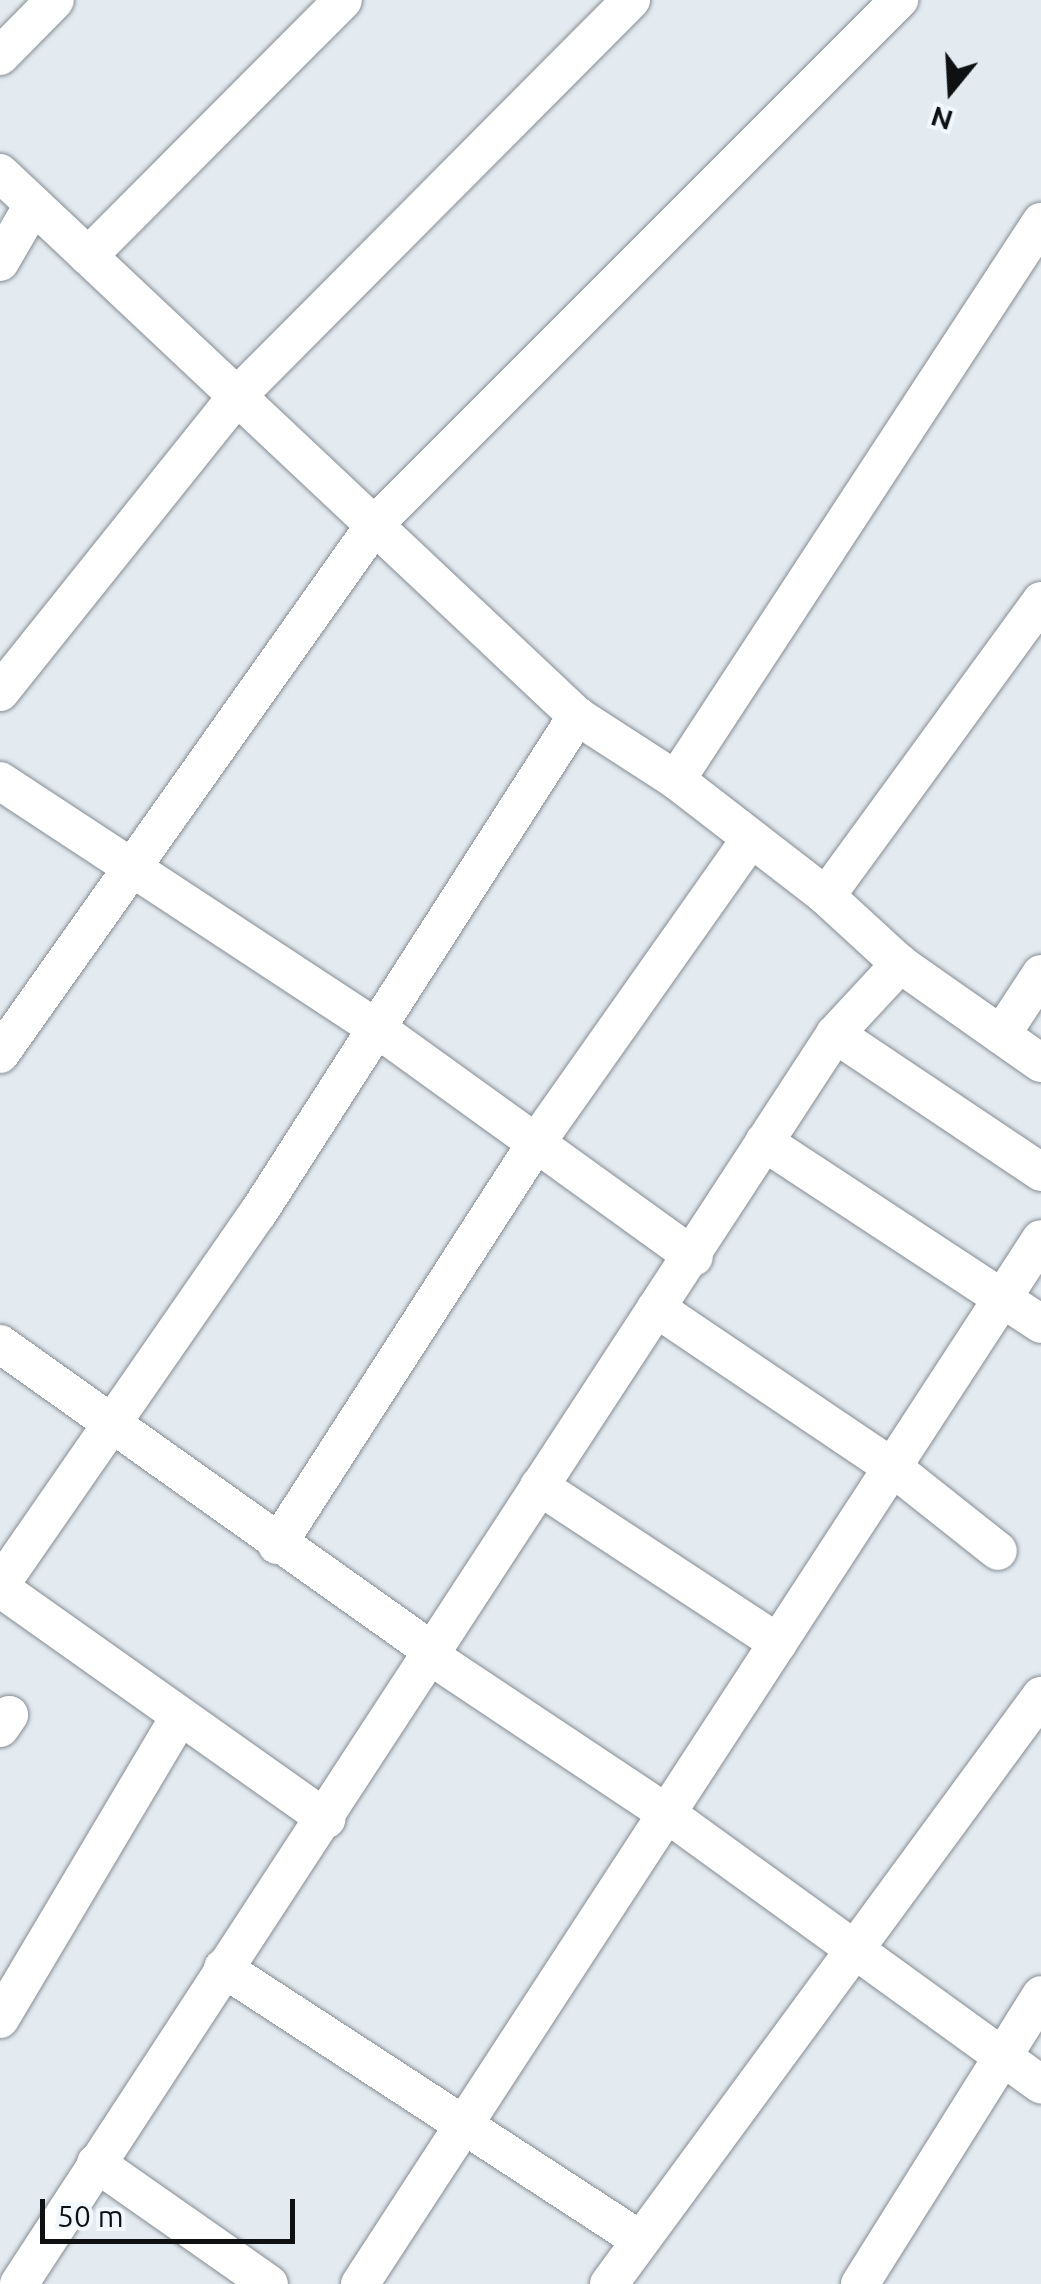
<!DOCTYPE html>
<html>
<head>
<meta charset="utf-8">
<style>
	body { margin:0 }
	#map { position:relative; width:1041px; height:2284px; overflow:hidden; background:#e3ebf1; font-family:Ubuntu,sans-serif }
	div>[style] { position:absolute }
	.roads { filter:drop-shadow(0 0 2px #868c92) drop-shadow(0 0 2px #868c92) }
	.minor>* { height:38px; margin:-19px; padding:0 19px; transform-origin:19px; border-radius:19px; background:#fff }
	span { translate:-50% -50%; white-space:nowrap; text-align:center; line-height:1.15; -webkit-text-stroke:9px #f0f8fe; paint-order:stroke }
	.north { position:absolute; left:901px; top:40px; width:100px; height:100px; -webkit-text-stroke:8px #f0f8fe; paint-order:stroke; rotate:198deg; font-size:28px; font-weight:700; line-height:40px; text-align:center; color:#0e1012 }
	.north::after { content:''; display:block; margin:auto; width:35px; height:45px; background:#0e1012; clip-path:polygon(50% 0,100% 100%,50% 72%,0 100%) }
	.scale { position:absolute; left:40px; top:2199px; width:255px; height:45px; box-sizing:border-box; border:5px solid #0e1012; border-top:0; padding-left:12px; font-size:30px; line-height:35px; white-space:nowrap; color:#0e1012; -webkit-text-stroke:8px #f0f8fe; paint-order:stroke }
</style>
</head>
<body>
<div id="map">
	<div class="roads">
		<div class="minor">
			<div style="left:0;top:56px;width:78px;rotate:-45.5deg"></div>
			<div style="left:0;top:173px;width:792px;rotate:43.26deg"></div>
			<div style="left:577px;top:716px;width:118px;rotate:32.9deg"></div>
			<div style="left:676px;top:780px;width:190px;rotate:37.7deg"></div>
			<div style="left:826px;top:896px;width:100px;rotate:42.6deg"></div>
			<div style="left:900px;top:964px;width:172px;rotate:35.1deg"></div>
			<div style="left:88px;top:256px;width:361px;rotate:-45.1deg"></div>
			<div style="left:0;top:262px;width:66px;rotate:-59.9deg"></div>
			<div style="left:0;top:692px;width:382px;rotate:-51.3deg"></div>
			<div style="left:239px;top:394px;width:556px;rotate:-45.15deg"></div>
			<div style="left:676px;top:780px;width:667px;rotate:-56.81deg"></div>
			<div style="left:0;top:781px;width:448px;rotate:33.3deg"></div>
			<div style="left:375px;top:1027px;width:393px;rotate:35.8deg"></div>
			<div style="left:826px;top:896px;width:365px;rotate:-53.9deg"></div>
			<div style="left:835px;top:1034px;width:248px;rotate:33.8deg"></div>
			<div style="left:1001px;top:1035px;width:73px;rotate:-56.7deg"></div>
			<div style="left:0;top:1054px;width:651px;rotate:-54.7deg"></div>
			<div style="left:376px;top:523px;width:740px;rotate:-45deg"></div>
			<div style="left:764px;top:1142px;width:331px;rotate:33.3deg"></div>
			<div style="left:656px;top:1308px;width:285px;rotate:34deg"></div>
			<div style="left:892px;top:1467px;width:135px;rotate:38.4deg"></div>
			<div style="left:0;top:1344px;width:534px;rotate:35.39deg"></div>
			<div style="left:539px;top:1486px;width:286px;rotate:33.3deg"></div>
			<div style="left:277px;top:1545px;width:478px;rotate:-57.2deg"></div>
			<div style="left:536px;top:1143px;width:371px;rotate:-54.8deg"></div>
			<div style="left:0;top:1585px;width:453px;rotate:-55.3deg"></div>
			<div style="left:258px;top:1213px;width:591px;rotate:-57.31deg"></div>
			<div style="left:0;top:1588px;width:400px;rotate:35.3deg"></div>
			<div style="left:429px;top:1655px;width:285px;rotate:33.7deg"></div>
			<div style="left:666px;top:1813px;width:463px;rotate:35.9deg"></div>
			<div style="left:0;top:1728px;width:16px;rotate:-55deg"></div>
			<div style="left:223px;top:1968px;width:496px;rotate:33.1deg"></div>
			<div style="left:0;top:2019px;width:352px;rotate:-59.3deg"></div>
			<div style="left:96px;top:2163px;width:211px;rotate:35deg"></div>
			<div style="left:19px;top:2284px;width:1493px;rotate:-56.86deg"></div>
			<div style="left:835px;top:1034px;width:96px;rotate:-47.1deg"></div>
			<div style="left:360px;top:2284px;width:1247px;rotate:-56.91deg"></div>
			<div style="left:609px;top:2284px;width:730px;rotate:-53.7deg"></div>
			<div style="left:860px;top:2284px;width:341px;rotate:-57.9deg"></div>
		</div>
	</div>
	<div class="north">N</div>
	<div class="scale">50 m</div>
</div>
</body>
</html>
